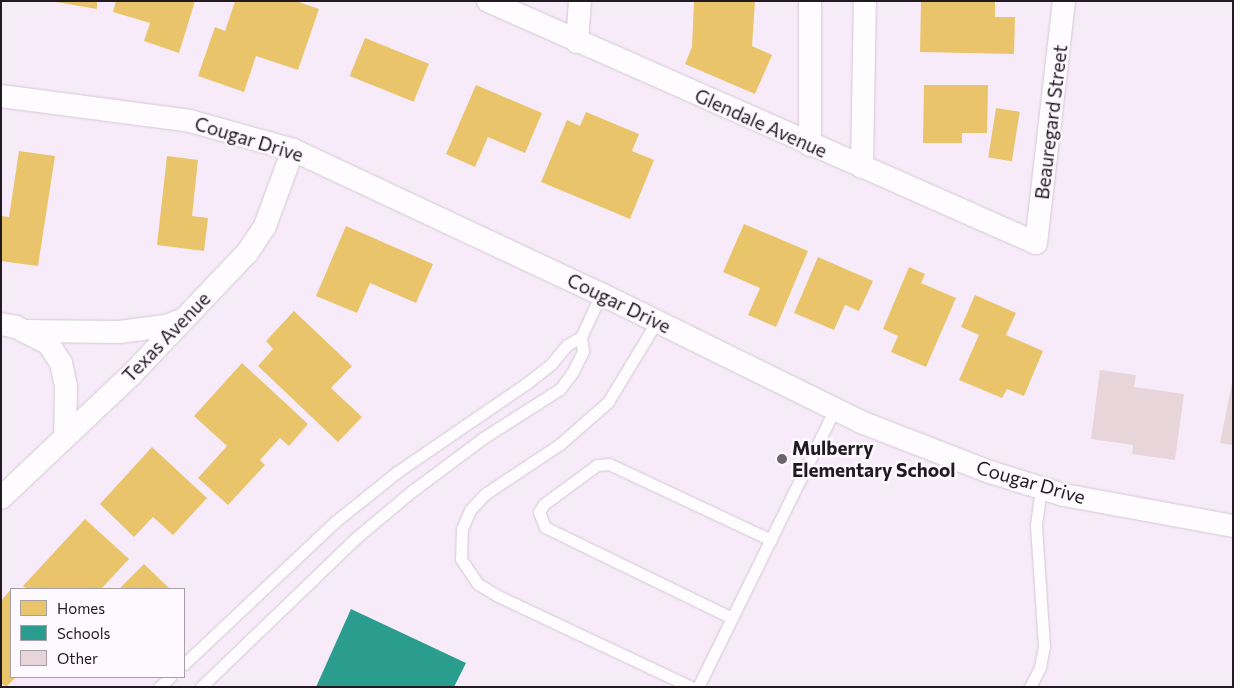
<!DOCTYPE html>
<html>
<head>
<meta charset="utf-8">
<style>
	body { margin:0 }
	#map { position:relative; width:1234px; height:688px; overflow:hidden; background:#f8ebf9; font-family:Commissioner,sans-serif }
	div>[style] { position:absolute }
	.homes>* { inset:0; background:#e9c46a; transform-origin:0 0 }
	.schools>* { inset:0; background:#2a9d8f }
	.building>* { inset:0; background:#e8d5da }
	.roads { filter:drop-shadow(0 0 1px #d2c8d3) drop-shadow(0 0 1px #d2c8d3) }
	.service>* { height:11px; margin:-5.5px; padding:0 5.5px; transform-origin:5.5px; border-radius:5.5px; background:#fefcfe }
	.minor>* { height:22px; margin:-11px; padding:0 11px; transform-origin:11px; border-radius:11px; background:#fefcfe }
	.dots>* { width:14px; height:14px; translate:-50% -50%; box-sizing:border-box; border:2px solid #fef9fe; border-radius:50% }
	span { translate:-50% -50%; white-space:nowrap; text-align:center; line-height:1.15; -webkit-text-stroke:5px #fef9fe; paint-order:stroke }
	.street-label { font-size:19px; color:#221a23 }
	.poi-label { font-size:19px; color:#221a23; font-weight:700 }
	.left { translate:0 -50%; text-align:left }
	.frame { position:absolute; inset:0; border:2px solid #221a23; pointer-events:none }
	.legend { position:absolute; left:10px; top:588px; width:175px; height:90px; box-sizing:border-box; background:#fef9fe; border:1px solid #a6a0a6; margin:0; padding:6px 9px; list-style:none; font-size:15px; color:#221a23 }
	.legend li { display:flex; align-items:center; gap:10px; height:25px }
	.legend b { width:25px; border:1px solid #a6a0a6 }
</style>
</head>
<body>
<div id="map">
	<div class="homes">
		<div style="clip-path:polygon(50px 1px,97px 1px,97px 9px)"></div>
		<div style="clip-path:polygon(116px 1px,195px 1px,179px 53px,144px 41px,150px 23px,113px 12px)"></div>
		<div style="clip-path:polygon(235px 1px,296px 1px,319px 9px,298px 70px,256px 56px,244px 92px,198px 76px,215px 27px,225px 31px)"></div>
		<div style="clip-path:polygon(694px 1px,755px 1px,752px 46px,772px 55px,755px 94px,685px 64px,692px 47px)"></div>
		<div style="clip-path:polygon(921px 1px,995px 1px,995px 17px,1015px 17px,1014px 54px,920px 52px)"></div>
		<div style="left:365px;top:38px;width:69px;height:41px;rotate:22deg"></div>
		<div style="clip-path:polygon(476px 85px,542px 113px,525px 153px,488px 137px,475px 167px,446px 154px)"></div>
		<div style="clip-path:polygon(924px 85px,988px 85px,987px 133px,962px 133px,962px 143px,923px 143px)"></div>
		<div style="left:996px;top:108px;width:24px;height:50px;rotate:9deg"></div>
		<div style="clip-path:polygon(586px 112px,639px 134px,632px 151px,654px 160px,630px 219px,541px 182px,567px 120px,580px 126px)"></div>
		<div style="clip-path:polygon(19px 151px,55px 156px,38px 266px,1px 261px,1px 216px,9px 217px)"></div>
		<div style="clip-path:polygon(167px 156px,198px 160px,192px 216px,208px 218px,204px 251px,157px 245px)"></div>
		<div style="clip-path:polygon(744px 224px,808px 251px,776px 327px,748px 315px,760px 288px,723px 272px)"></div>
		<div style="clip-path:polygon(346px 226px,433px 264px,416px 303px,370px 283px,357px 313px,316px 296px)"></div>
		<div style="clip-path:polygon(818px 257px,873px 281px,859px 311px,845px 305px,834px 330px,794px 313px)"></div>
		<div style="clip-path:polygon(909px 267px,925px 274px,921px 283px,956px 298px,926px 367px,891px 352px,898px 336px,883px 329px)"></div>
		<div style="clip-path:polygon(975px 295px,1016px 313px,1006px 335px,1043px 351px,1024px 396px,1007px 389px,1002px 398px,959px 380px,979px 335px,961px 327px)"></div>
		<div style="clip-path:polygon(294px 311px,352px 366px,331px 388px,362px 417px,338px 442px,258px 366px,273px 349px,266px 341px)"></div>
		<div style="clip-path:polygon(242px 363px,308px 424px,289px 446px,280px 438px,260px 460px,265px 465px,228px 505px,198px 478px,227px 446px,194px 416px)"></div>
		<div style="clip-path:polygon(152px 447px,207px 498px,173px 535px,153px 517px,134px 537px,100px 504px)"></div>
		<div style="clip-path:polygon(85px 519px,129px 559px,101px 589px,27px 589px,23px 586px)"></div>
		<div style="clip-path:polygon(144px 564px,170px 589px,119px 589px)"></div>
		<div style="clip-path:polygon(11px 589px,11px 677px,16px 677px,6px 687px,1px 683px,1px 601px)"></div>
	</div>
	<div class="schools">
		<div style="clip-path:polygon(351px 609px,466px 663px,454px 687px,316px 687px)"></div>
	</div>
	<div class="building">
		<div style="clip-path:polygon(1100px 370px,1136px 375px,1134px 387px,1184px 394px,1175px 460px,1132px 454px,1133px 445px,1091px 439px)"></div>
		<div style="clip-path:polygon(1233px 378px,1233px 445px,1220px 443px)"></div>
	</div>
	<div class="roads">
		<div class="service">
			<div style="left:657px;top:321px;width:95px;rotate:121.2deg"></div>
			<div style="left:608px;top:402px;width:64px;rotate:138.8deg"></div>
			<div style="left:560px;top:444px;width:90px;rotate:146.3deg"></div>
			<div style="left:485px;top:494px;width:22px;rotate:133deg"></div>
			<div style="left:470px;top:510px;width:21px;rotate:113deg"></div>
			<div style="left:462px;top:529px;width:30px;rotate:92deg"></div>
			<div style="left:461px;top:559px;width:30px;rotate:56deg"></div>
			<div style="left:478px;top:584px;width:23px;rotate:31deg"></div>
			<div style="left:498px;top:596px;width:213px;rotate:25.2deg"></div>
			<div style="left:732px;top:618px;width:208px;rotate:-154.1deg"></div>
			<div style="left:545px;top:527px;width:16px;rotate:-112deg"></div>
			<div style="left:539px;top:512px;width:9px;rotate:-58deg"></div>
			<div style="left:544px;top:504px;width:66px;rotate:-36.3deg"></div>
			<div style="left:597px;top:465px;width:12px;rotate:-5deg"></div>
			<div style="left:609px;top:464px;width:179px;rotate:25.1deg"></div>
			<div style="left:184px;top:664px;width:209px;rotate:-43.3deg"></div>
			<div style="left:336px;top:521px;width:78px;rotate:-38.8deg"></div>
			<div style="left:397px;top:472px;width:158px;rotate:-34.4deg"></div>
			<div style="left:527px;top:383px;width:31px;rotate:-38deg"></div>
			<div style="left:551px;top:364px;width:25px;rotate:-50deg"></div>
			<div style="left:567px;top:345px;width:16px;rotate:-30deg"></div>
			<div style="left:159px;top:687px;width:15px;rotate:-42deg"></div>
			<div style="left:201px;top:687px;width:216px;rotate:-43.9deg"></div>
			<div style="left:357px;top:537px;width:72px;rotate:-39.9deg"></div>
			<div style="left:412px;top:491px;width:89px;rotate:-36.7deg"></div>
			<div style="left:483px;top:438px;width:91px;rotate:-32.5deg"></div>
			<div style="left:560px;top:389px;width:20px;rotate:-53deg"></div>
			<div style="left:572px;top:373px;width:25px;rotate:-63deg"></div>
			<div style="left:583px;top:351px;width:14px;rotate:-98deg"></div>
			<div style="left:581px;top:337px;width:47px;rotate:-65.1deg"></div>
			<div style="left:698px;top:687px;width:310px;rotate:-63.8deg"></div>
			<div style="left:1030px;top:687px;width:22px;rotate:-63deg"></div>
			<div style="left:1040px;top:667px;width:21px;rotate:-79deg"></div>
			<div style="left:1044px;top:646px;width:122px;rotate:-93.8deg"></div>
			<div style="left:1036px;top:524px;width:37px;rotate:-82deg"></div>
		</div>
		<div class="minor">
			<div style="left:488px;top:1px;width:599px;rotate:23.83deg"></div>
			<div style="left:1036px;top:243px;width:244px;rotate:-83.4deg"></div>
			<div style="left:810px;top:1px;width:144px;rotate:90deg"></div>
			<div style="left:577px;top:42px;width:41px;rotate:-85.8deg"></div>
			<div style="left:1px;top:96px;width:191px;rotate:7.5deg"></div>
			<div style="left:190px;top:121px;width:107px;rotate:15.7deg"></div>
			<div style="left:293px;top:150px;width:340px;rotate:25.1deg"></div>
			<div style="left:601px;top:294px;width:290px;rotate:26.2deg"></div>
			<div style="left:861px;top:422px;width:138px;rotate:21.2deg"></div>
			<div style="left:990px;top:472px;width:77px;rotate:17.3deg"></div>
			<div style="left:1064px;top:495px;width:172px;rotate:10.4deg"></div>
			<div style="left:862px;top:167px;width:166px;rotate:-89deg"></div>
			<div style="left:1px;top:324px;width:15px;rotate:11deg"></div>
			<div style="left:16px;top:327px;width:36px;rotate:27deg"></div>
			<div style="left:48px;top:343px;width:24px;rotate:57deg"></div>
			<div style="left:61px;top:363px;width:25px;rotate:78deg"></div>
			<div style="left:66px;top:387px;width:50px;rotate:91.1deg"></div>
			<div style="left:24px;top:331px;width:95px;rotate:0.6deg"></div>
			<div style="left:119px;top:332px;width:47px;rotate:-7.3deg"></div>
			<div style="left:166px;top:326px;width:19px;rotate:-21deg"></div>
			<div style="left:1px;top:498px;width:180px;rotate:-43.4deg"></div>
			<div style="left:132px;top:374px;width:167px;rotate:-46.5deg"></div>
			<div style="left:247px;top:253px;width:32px;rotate:-56deg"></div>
			<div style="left:265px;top:226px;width:81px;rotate:-69.8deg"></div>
		</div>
	</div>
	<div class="dots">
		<div style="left:782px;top:459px;background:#6d636e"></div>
	</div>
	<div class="street-label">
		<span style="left:1051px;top:122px;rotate:-83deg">Beauregard Street</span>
		<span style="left:761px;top:123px;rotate:24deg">Glendale Avenue</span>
		<span style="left:249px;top:139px;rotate:17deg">Cougar Drive</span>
		<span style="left:619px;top:303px;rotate:26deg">Cougar Drive</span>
		<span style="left:166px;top:337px;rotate:-46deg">Texas Avenue</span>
		<span style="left:1031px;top:482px;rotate:16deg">Cougar Drive</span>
	</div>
	<div class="poi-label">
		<span class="left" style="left:792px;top:459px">Mulberry<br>Elementary School</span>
	</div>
	<div class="frame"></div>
	<ul class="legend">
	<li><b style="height:14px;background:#e9c46a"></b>Homes</li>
	<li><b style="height:14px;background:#2a9d8f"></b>Schools</li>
	<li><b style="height:14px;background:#e8d5da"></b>Other</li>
	</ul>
</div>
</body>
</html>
